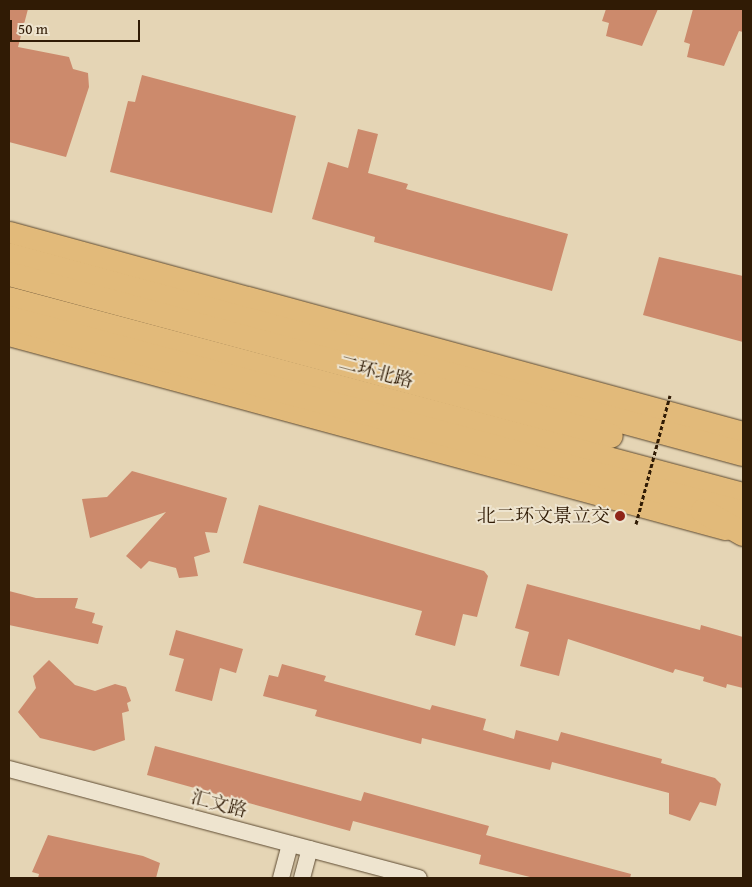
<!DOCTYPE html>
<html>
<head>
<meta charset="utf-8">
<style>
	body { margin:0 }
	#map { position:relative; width:752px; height:887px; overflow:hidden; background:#e5d5b5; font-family:"Gentium Book Plus","Noto Serif SC",serif }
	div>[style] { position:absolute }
	.building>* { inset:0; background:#cc8a6c }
	.roads { filter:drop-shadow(0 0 1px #5d4a31) drop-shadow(0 0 1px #5d4a31) }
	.minor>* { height:16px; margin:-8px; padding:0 8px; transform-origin:8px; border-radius:8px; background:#eee4cf }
	.major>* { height:21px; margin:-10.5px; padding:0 10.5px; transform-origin:10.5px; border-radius:10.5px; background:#e2ba7a }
	.highway>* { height:24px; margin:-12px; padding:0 12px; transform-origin:12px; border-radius:12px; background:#e2ba7a }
	.path-bridge>* { height:3px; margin-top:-1.5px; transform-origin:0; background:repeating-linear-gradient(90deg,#301b05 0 4px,transparent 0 6.5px) }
	.dots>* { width:14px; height:14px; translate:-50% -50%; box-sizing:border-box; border:2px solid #eee4cf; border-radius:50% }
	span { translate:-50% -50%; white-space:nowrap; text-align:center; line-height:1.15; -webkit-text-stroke:4px #eee4cf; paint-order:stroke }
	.street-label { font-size:19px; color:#301b05 }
	.poi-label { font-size:19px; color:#301b05 }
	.right { translate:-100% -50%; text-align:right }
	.frame { position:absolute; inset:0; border:10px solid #301b05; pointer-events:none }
	.scale { position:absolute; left:10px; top:20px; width:130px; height:22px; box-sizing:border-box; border:2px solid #301b05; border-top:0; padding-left:6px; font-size:15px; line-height:18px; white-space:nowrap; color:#301b05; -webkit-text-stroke:4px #eee4cf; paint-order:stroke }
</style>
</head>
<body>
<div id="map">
	<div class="building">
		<div style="clip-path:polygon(9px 9px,28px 9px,18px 47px,69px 57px,73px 69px,88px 73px,89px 87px,66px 157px,9px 142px)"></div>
		<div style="clip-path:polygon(606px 9px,658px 9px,642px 46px,606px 36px,609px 23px,602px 21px)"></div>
		<div style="clip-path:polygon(693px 9px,743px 9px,743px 32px,739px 31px,724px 66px,687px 57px,690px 44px,684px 42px)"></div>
		<div style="clip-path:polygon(142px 75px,296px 116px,272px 213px,110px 172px,128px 101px,135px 102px)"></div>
		<div style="clip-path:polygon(358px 129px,378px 134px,368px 173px,408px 184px,406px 189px,568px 234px,552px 291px,374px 242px,375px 237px,312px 219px,328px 162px,348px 168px)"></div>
		<div style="clip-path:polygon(659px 257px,743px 276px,743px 342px,643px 315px)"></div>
		<div style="clip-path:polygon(132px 471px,227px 498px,217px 533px,205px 532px,210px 552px,194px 557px,198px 576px,179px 578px,176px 568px,149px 561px,141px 569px,126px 556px,166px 512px,90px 538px,82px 499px,107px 497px)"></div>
		<div style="clip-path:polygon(259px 505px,484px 571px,488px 576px,477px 617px,463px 614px,455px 646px,415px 635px,422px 611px,243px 563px)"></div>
		<div style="clip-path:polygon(527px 584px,700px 630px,701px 625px,743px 637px,743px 688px,727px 684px,726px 688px,703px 681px,704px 677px,675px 669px,673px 673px,568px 639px,559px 676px,520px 666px,529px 632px,515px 628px)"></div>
		<div style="clip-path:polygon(9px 591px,36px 598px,78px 598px,75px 608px,95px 613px,92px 623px,103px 626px,98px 644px,9px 625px)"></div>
		<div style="clip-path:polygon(176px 630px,243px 649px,236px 673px,220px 668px,212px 701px,175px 691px,184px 659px,169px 655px)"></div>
		<div style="clip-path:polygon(49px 660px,75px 685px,95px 691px,115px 684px,126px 687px,131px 701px,127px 703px,129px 711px,122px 713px,125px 740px,94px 751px,40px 738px,18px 712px,36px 688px,33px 676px)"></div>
		<div style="clip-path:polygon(282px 664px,326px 676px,324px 681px,430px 710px,432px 705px,486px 719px,483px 730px,514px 739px,516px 730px,558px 741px,561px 732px,662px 759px,661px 763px,715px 778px,721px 784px,716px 806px,700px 802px,690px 821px,669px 814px,669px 793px,552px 762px,550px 770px,422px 738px,421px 744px,315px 716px,317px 710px,263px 696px,269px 675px,278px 677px)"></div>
		<div style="clip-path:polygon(155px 746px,361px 801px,364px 792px,489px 826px,486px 835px,631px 874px,630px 878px,534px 878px,479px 864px,481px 855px,353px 821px,350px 831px,162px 779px,147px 775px)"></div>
		<div style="clip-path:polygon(48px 835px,143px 856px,160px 863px,156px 878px,38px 878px,39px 874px,32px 872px)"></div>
	</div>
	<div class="roads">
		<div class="minor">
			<div style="left:9px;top:769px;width:424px;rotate:14.9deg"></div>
			<div style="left:281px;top:878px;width:35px;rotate:-75deg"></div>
			<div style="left:302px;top:878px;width:30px;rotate:-75deg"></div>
		</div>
		<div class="major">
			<div style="left:9px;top:232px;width:761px;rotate:15.24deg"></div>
			<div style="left:9px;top:335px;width:742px;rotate:15.16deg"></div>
		</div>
		<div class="highway">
			<div style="left:9px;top:255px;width:760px;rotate:15.17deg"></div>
			<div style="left:9px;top:274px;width:623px;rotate:15.06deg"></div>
			<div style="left:9px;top:299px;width:760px;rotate:14.95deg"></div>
			<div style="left:9px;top:318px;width:759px;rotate:14.88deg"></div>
			<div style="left:703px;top:511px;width:46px;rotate:29.9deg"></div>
		</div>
	</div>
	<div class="path-bridge">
		<div style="left:636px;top:524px;width:133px;rotate:-75.2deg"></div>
	</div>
	<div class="dots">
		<div style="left:620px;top:516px;background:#8f2418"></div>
	</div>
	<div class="street-label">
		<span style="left:376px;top:372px;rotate:15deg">二环北路</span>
		<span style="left:219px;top:804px;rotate:15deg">汇文路</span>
	</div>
	<div class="poi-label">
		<span class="right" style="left:610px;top:516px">北二环文景立交</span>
	</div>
	<div class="frame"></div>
	<div class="scale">50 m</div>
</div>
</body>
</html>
